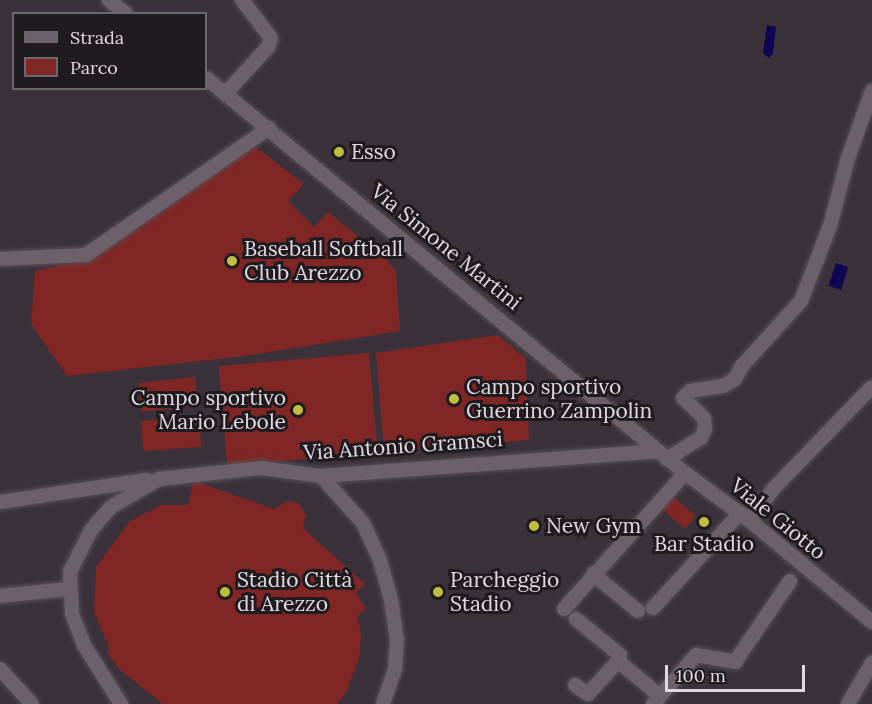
<!DOCTYPE html>
<html>
<head>
<meta charset="utf-8">
<style>
	body { margin:0 }
	#map { position:relative; width:872px; height:704px; overflow:hidden; background:#3b313a; font-family:Lora,serif }
	div>[style] { position:absolute }
	.green>* { inset:0; background:#802726; transform-origin:0 0 }
	.water>* { inset:0; background:#100553; transform-origin:0 0 }
	.roads { filter:drop-shadow(0 0 2px #574f56) drop-shadow(0 0 2px #574f56) }
	.minor>* { height:14px; margin:-7px; padding:0 7px; transform-origin:7px; border-radius:7px; background:#6c616b }
	.dots>* { width:16px; height:16px; translate:-50% -50%; box-sizing:border-box; border:3px solid #1f1b1f; border-radius:50% }
	span { translate:-50% -50%; white-space:nowrap; text-align:center; line-height:1.15; -webkit-text-stroke:6px #1f1b1f; paint-order:stroke }
	.poi-label { font-size:21px; color:#e0dae0 }
	.left { translate:0 -50%; text-align:left }
	.right { translate:-100% -50%; text-align:right }
	.street-label { font-size:21px; color:#e0dae0 }
	.legend { position:absolute; left:12px; top:12px; width:195px; height:78px; box-sizing:border-box; background:#1f1b1f; border:2px solid #6c676c; margin:0; padding:8px 10px; list-style:none; font-size:18px; color:#e0dae0 }
	.legend li { display:flex; align-items:center; gap:12px; height:30px }
	.legend b { width:30px; border:2px solid #6c676c }
	.scale { position:absolute; left:665px; top:665px; width:140px; height:27px; box-sizing:border-box; border:3px solid #e0dae0; border-top:0; padding-left:8px; font-size:18px; line-height:21px; white-space:nowrap; color:#e0dae0; -webkit-text-stroke:4px #1f1b1f; paint-order:stroke }
</style>
</head>
<body>
<div id="map">
	<div class="green">
		<div style="clip-path:polygon(253px 145px,304px 184px,288px 201px,314px 227px,328px 212px,387px 260px,396px 272px,400px 331px,245px 356px,67px 376px,31px 324px,35px 271px,73px 262px)"></div>
		<div style="clip-path:polygon(498px 335px,526px 359px,529px 440px,384px 452px,376px 353px)"></div>
		<div style="left:369px;top:353px;width:100px;height:151px;rotate:85deg"></div>
		<div style="left:195px;top:377px;width:29px;height:57px;rotate:84deg"></div>
		<div style="left:199px;top:417px;width:30px;height:58px;rotate:86deg"></div>
		<div style="clip-path:polygon(194px 481px,274px 509px,287px 501px,299px 503px,306px 515px,303px 528px,365px 584px,356px 593px,366px 609px,357px 616px,361px 634px,359px 658px,346px 693px,337px 704px,163px 704px,120px 670px,107px 653px,110px 650px,94px 611px,96px 567px,130px 521px,161px 505px,188px 505px)"></div>
		<div style="clip-path:polygon(665px 495px,673px 497px,696px 516px,685px 529px,657px 505px)"></div>
	</div>
	<div class="water">
		<div style="clip-path:polygon(767px 25px,776px 27px,773px 53px,769px 58px,763px 53px)"></div>
		<div style="left:836px;top:263px;width:13px;height:24px;rotate:18deg"></div>
	</div>
	<div class="roads">
		<div class="minor">
			<div style="left:109px;top:0;width:22px;rotate:39deg"></div>
			<div style="left:206px;top:78px;width:621px;rotate:39.51deg"></div>
			<div style="left:685px;top:473px;width:79px;rotate:36.3deg"></div>
			<div style="left:749px;top:520px;width:160px;rotate:39.7deg"></div>
			<div style="left:225px;top:94px;width:64px;rotate:-47.5deg"></div>
			<div style="left:268px;top:47px;width:9px;rotate:-72deg"></div>
			<div style="left:271px;top:38px;width:48px;rotate:-127.3deg"></div>
			<div style="left:0;top:259px;width:86px;rotate:-2.7deg"></div>
			<div style="left:86px;top:255px;width:223px;rotate:-34.8deg"></div>
			<div style="left:667px;top:459px;width:40px;rotate:-32deg"></div>
			<div style="left:701px;top:438px;width:10px;rotate:-66deg"></div>
			<div style="left:705px;top:429px;width:11px;rotate:-95deg"></div>
			<div style="left:704px;top:418px;width:29px;rotate:-136deg"></div>
			<div style="left:683px;top:398px;width:10px;rotate:-45deg"></div>
			<div style="left:690px;top:391px;width:33px;rotate:-9deg"></div>
			<div style="left:723px;top:386px;width:14px;rotate:-30deg"></div>
			<div style="left:735px;top:379px;width:15px;rotate:-62deg"></div>
			<div style="left:742px;top:366px;width:88px;rotate:-47.8deg"></div>
			<div style="left:801px;top:301px;width:80px;rotate:-68.9deg"></div>
			<div style="left:830px;top:226px;width:70px;rotate:-75.2deg"></div>
			<div style="left:848px;top:158px;width:71px;rotate:-70.3deg"></div>
			<div style="left:321px;top:476px;width:63px;rotate:48.2deg"></div>
			<div style="left:363px;top:523px;width:41px;rotate:65.3deg"></div>
			<div style="left:380px;top:560px;width:41px;rotate:74.6deg"></div>
			<div style="left:391px;top:600px;width:40px;rotate:81.5deg"></div>
			<div style="left:397px;top:640px;width:29px;rotate:94deg"></div>
			<div style="left:395px;top:669px;width:37px;rotate:109deg"></div>
			<div style="left:0;top:502px;width:148px;rotate:-8.6deg"></div>
			<div style="left:749px;top:520px;width:42px;rotate:-51.8deg"></div>
			<div style="left:775px;top:487px;width:139px;rotate:-45.9deg"></div>
			<div style="left:593px;top:574px;width:58px;rotate:39.4deg"></div>
			<div style="left:0;top:596px;width:68px;rotate:-5.9deg"></div>
			<div style="left:653px;top:608px;width:129px;rotate:-47.5deg"></div>
			<div style="left:564px;top:609px;width:182px;rotate:-48.3deg"></div>
			<div style="left:576px;top:619px;width:57px;rotate:39.3deg"></div>
			<div style="left:620px;top:655px;width:6px;rotate:108deg"></div>
			<div style="left:0;top:669px;width:47px;rotate:47.6deg"></div>
			<div style="left:575px;top:685px;width:16px;rotate:35deg"></div>
			<div style="left:588px;top:694px;width:45px;rotate:-47.7deg"></div>
			<div style="left:618px;top:661px;width:55px;rotate:39.8deg"></div>
			<div style="left:121px;top:704px;width:70px;rotate:-122.1deg"></div>
			<div style="left:84px;top:645px;width:34px;rotate:-111deg"></div>
			<div style="left:72px;top:613px;width:41px;rotate:-92.8deg"></div>
			<div style="left:70px;top:572px;width:47px;rotate:-63.4deg"></div>
			<div style="left:91px;top:530px;width:30px;rotate:-49deg"></div>
			<div style="left:111px;top:507px;width:56px;rotate:-30.3deg"></div>
			<div style="left:159px;top:479px;width:103px;rotate:-6.2deg"></div>
			<div style="left:261px;top:468px;width:61px;rotate:7.6deg"></div>
			<div style="left:321px;top:476px;width:338px;rotate:-4.2deg"></div>
			<div style="left:653px;top:704px;width:65px;rotate:-48.7deg"></div>
			<div style="left:696px;top:655px;width:40px;rotate:10deg"></div>
			<div style="left:735px;top:662px;width:98px;rotate:-55.8deg"></div>
			<div style="left:848px;top:704px;width:48px;rotate:-59.7deg"></div>
		</div>
	</div>
	<div class="dots">
		<div style="left:339px;top:152px;background:#c1bd40"></div>
		<div style="left:232px;top:261px;background:#c1bd40"></div>
		<div style="left:454px;top:399px;background:#c1bd40"></div>
		<div style="left:298px;top:410px;background:#c1bd40"></div>
		<div style="left:704px;top:522px;background:#c1bd40"></div>
		<div style="left:534px;top:526px;background:#c1bd40"></div>
		<div style="left:225px;top:592px;background:#c1bd40"></div>
		<div style="left:438px;top:592px;background:#c1bd40"></div>
	</div>
	<div class="poi-label">
		<span class="left" style="left:351px;top:152px">Esso</span>
		<span class="left" style="left:244px;top:261px">Baseball Softball<br>Club Arezzo</span>
		<span class="left" style="left:466px;top:399px">Campo sportivo<br>Guerrino Zampolin</span>
		<span class="right" style="left:286px;top:410px">Campo sportivo<br>Mario Lebole</span>
		<span class="left" style="left:546px;top:526px">New Gym</span>
		<span style="left:704px;top:544px">Bar Stadio</span>
		<span class="left" style="left:237px;top:592px">Stadio Città<br>di Arezzo</span>
		<span class="left" style="left:450px;top:592px">Parcheggio<br>Stadio</span>
	</div>
	<div class="street-label">
		<span style="left:446px;top:247px;rotate:39deg">Via Simone Martini</span>
		<span style="left:403px;top:446px;rotate:-4deg">Via Antonio Gramsci</span>
		<span style="left:778px;top:519px;rotate:39deg">Viale Giotto</span>
	</div>
	<ul class="legend">
	<li><b style="height:8px;background:#6c616b"></b>Strada</li>
	<li><b style="height:16px;background:#802726"></b>Parco</li>
	</ul>
	<div class="scale">100 m</div>
</div>
</body>
</html>
